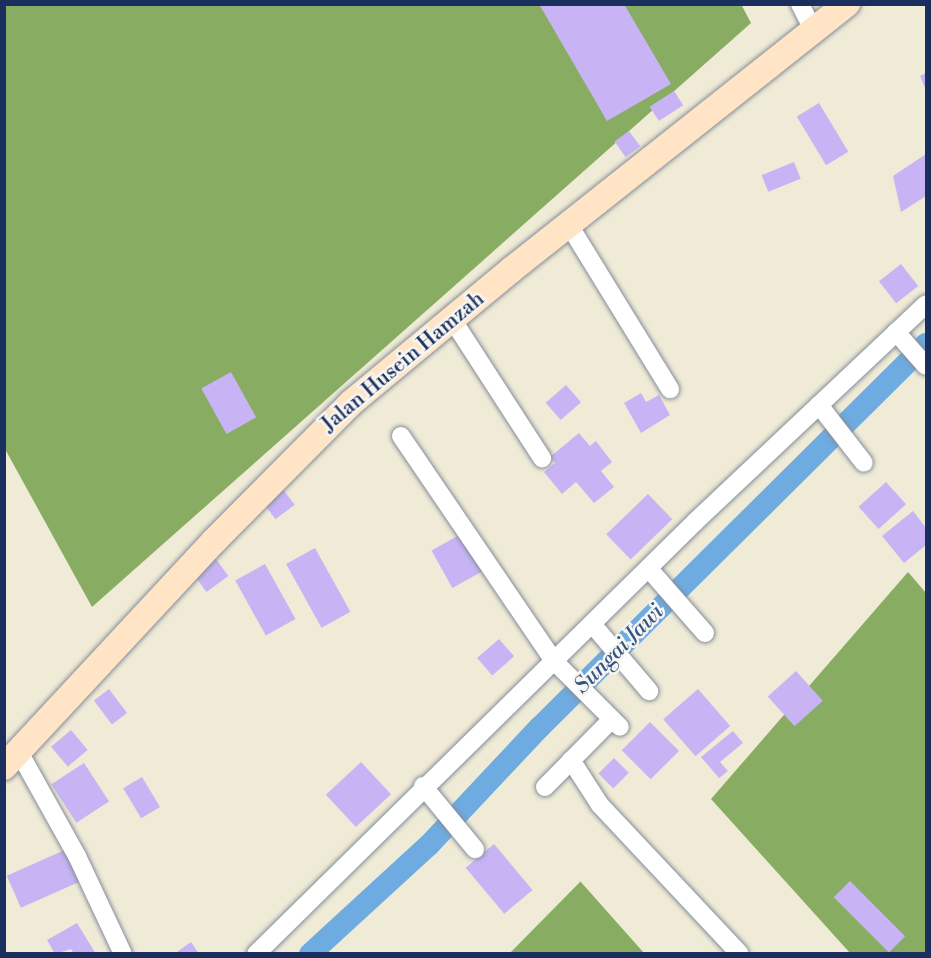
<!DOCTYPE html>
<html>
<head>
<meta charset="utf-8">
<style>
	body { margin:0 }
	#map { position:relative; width:931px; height:958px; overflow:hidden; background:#efebd6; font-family:"Libre Bodoni",serif }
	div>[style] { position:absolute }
	.forest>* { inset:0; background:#88ac62 }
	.canal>* { height:22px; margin:-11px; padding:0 11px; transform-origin:11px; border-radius:11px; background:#6eabe0 }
	.building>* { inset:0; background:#c8b4f5; transform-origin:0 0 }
	.roads { filter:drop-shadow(0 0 2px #858d9a) drop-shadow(0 0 2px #858d9a) }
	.street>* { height:18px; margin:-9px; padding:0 9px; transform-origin:9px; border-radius:9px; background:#fff }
	.secondary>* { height:26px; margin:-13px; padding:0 13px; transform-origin:13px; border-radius:13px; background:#ffe4c6 }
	span { translate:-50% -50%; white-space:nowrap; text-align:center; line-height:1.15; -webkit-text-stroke:5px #f6f6f2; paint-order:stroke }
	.street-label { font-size:21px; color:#1b2f5e }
	.water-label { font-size:22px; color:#345485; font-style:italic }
	.frame { position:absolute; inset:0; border:6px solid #1b2f5e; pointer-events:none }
</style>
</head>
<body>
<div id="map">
	<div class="forest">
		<div style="clip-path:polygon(741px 4px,751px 23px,92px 607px,5px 449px,4px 5px)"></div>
		<div style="clip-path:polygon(908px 572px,926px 593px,926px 953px,850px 953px,711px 799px)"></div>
		<div style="clip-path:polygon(580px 881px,644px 953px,510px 953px,580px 882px)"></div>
	</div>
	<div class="canal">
		<div style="left:310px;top:954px;width:161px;rotate:-42.5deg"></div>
		<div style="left:429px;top:845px;width:161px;rotate:-46.8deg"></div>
		<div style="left:539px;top:728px;width:545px;rotate:-44.78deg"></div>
	</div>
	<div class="building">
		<div style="clip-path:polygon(539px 4px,624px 4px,671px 84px,607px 121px)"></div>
		<div style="clip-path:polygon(926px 73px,926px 90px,920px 76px)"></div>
		<div style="left:674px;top:91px;width:17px;height:29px;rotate:57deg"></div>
		<div style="left:819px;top:103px;width:57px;height:26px;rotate:59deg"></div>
		<div style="left:629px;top:131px;width:19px;height:18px;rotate:54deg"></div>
		<div style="clip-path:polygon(926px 154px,926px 196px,901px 212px,893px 176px)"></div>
		<div style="left:794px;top:162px;width:18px;height:35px;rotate:68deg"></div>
		<div style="left:901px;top:264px;width:28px;height:28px;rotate:52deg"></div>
		<div style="left:231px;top:372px;width:52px;height:34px;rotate:61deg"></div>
		<div style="left:566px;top:385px;width:23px;height:27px;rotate:49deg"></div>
		<div style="clip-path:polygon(641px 393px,646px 402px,659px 395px,670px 415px,641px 433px,624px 403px)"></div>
		<div style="clip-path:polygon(579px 433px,590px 446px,596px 441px,612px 462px,601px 471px,614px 487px,594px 503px,576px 482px,562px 494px,544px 472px,555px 463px,550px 457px)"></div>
		<div style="left:886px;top:482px;width:30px;height:37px;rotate:48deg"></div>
		<div style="left:282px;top:488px;width:21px;height:24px;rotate:53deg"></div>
		<div style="left:648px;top:494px;width:35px;height:58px;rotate:46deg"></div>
		<div style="clip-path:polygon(913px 511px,926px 528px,926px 545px,904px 563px,882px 536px)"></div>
		<div style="left:463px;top:533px;width:43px;height:36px;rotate:61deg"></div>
		<div style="left:315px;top:548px;width:73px;height:33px;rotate:61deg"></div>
		<div style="left:213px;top:555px;width:26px;height:27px;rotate:54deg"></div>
		<div style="left:265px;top:564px;width:63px;height:34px;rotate:61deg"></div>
		<div style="left:499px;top:639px;width:23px;height:29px;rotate:49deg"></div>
		<div style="left:796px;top:671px;width:40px;height:38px;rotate:48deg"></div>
		<div style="left:109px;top:689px;width:30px;height:19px;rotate:53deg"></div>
		<div style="left:698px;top:689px;width:49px;height:46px;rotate:49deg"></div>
		<div style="left:650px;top:722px;width:41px;height:40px;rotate:45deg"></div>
		<div style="left:71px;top:730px;width:26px;height:26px;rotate:50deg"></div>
		<div style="clip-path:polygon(733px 731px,743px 743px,720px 762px,728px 771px,719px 778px,701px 757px)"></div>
		<div style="left:614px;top:758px;width:21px;height:22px;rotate:45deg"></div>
		<div style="left:361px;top:762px;width:44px;height:48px;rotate:47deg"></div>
		<div style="left:84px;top:763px;width:46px;height:39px;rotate:57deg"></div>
		<div style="left:142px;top:777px;width:35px;height:22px;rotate:59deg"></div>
		<div style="left:494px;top:844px;width:60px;height:37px;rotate:50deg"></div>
		<div style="left:67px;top:849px;width:35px;height:66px;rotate:66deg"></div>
		<div style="left:850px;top:881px;width:78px;height:23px;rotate:45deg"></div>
		<div style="clip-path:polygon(77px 923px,96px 954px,74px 954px,71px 949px,55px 954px,47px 940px)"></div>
		<div style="clip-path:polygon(191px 942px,199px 954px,174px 954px)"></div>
	</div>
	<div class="roads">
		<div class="street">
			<div style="left:800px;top:4px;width:29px;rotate:63deg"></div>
			<div style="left:569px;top:225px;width:193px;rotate:58.4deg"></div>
			<div style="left:452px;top:319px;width:166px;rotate:57.1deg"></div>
			<div style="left:896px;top:332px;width:45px;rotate:48.6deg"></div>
			<div style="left:819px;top:405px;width:73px;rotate:52.2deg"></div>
			<div style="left:401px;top:436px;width:272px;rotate:55.8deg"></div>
			<div style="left:554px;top:661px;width:93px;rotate:45deg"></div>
			<div style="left:649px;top:569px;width:85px;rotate:48.8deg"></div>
			<div style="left:593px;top:625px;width:87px;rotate:49.7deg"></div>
			<div style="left:19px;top:752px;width:119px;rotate:60.9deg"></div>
			<div style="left:77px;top:856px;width:108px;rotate:64.9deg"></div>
			<div style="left:571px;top:760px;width:54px;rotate:57.2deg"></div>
			<div style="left:600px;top:805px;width:204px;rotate:46.8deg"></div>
			<div style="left:423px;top:786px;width:82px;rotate:50.5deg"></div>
			<div style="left:545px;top:787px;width:95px;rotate:-45.4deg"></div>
			<div style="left:256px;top:954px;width:617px;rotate:-44.54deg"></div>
			<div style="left:696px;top:521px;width:316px;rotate:-43.3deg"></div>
		</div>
		<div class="secondary">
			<div style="left:4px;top:767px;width:309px;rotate:-47.1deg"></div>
			<div style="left:214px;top:541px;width:194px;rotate:-45.2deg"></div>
			<div style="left:351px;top:403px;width:208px;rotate:-39.7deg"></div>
			<div style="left:511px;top:270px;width:429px;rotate:-38.4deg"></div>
		</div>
	</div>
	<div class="street-label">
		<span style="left:403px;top:362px;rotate:-40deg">Jalan Husein Hamzah</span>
	</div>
	<div class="water-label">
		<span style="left:619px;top:649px;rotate:-45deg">Sungai Jawi</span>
	</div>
	<div class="frame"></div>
</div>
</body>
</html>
